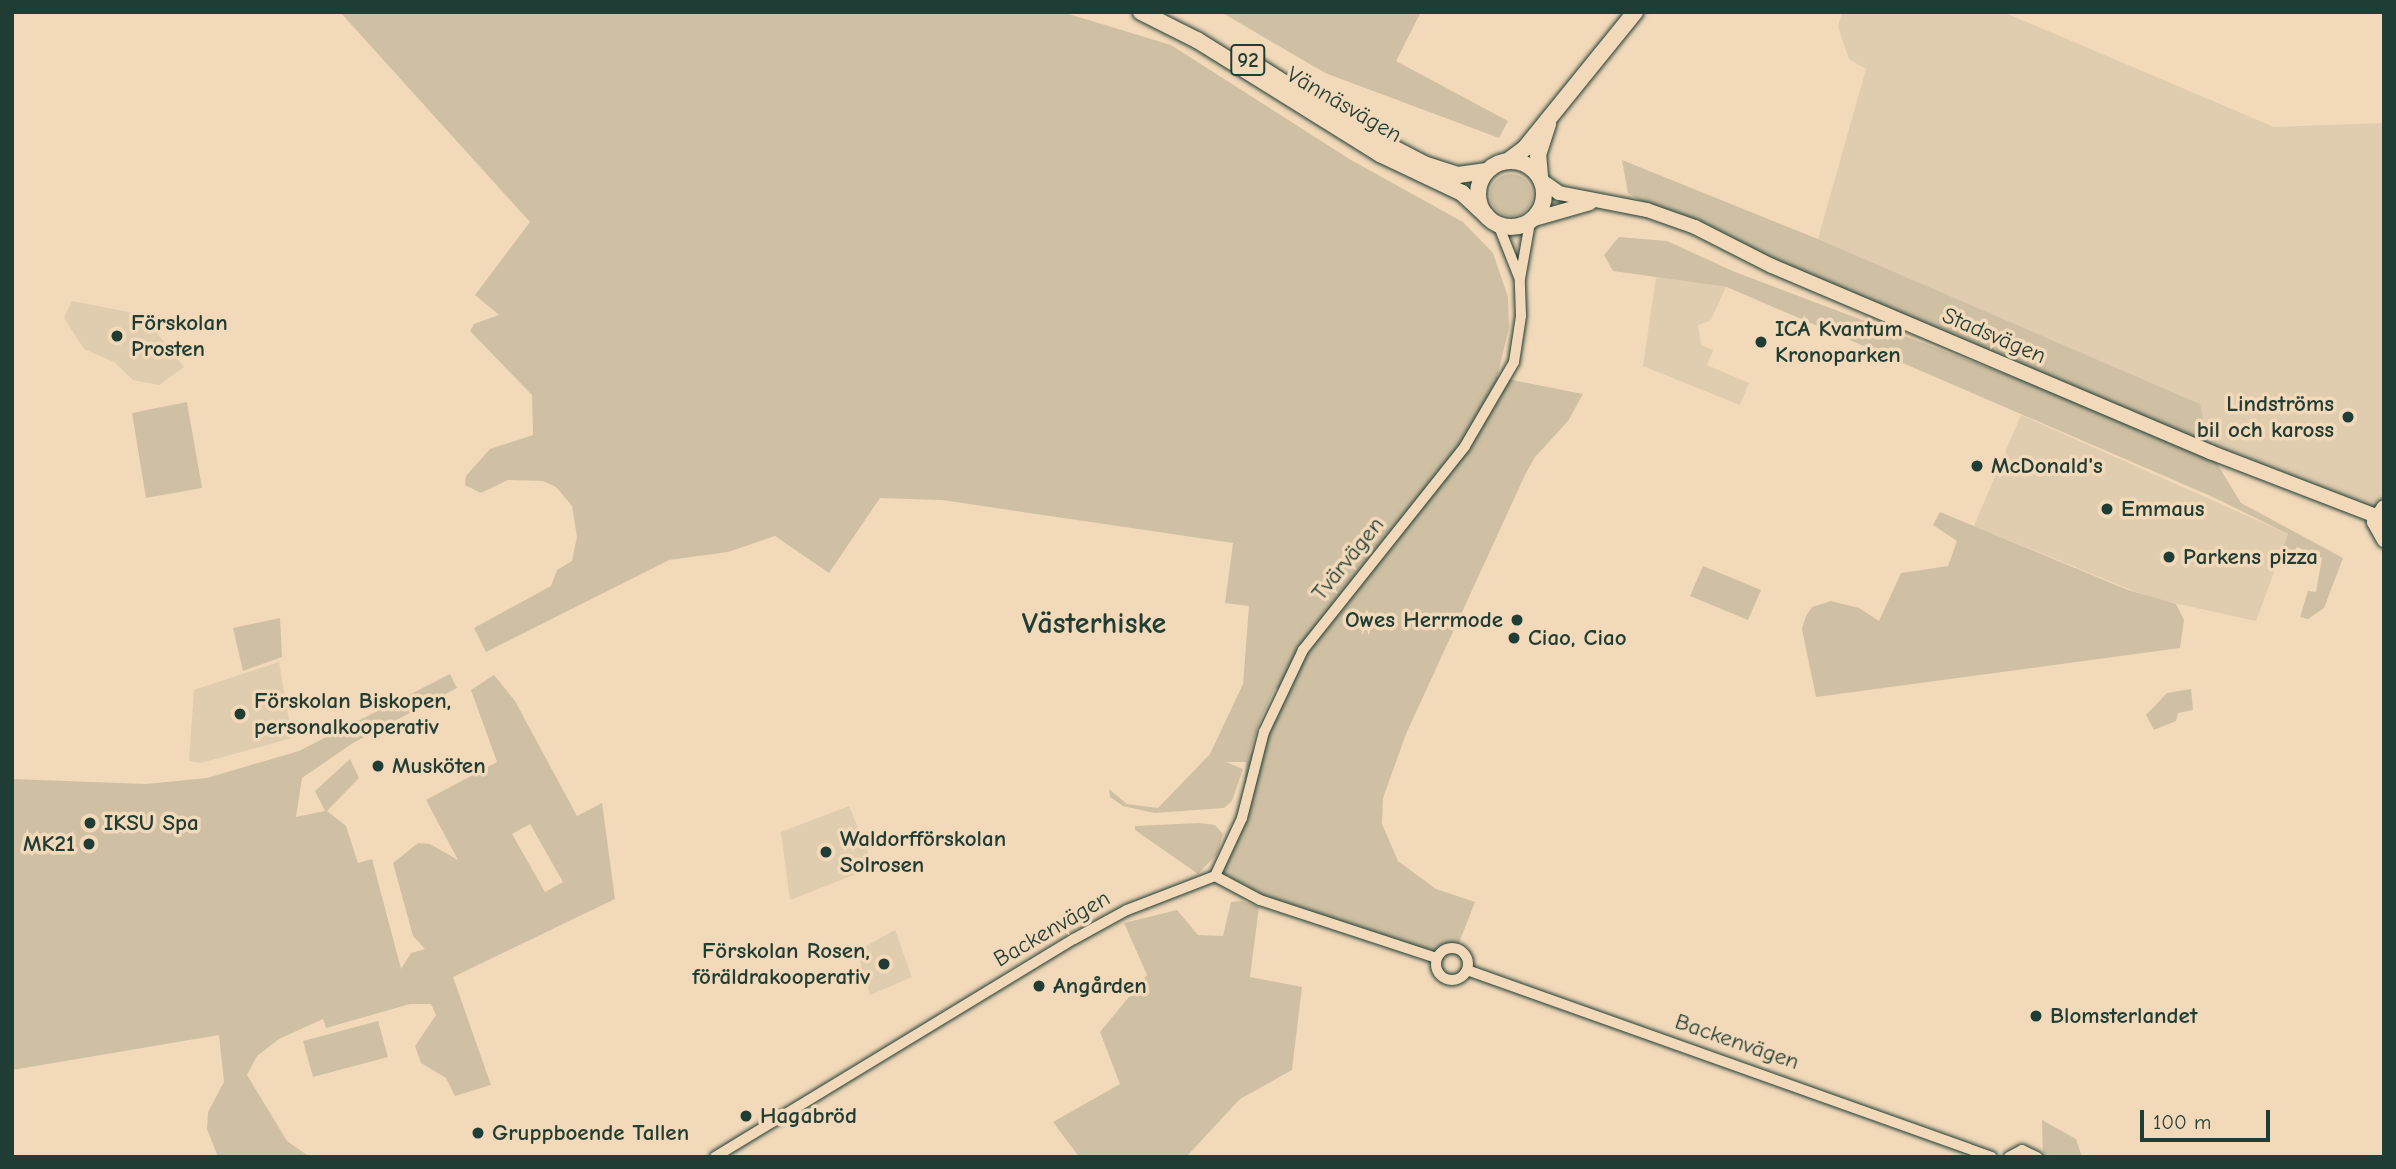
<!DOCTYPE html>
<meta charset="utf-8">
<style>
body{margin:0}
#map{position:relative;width:2396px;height:1169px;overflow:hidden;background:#f2d9b9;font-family:"Comic Neue",sans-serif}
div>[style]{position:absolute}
.built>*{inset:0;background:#e0ccae}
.green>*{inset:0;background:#d0c0a3}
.round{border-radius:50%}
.roads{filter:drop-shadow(0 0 2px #1f3d34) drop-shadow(0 0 2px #1f3d34)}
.minor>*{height:10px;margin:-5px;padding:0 5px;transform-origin:5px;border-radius:5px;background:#f2d9b9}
.minor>.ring{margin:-5px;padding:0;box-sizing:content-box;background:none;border:10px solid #f2d9b9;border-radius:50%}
.major>*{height:14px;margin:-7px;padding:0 7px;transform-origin:7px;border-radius:7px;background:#f2d9b9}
.highway>*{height:16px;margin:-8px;padding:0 8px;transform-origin:8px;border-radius:8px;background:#f2d9b9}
.highway>.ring{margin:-8px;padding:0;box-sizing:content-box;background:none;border:16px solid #f2d9b9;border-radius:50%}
.dots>*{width:19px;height:19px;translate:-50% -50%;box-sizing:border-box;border:4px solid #f2d9b9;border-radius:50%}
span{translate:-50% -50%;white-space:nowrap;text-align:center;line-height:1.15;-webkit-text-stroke:7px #f2d9b9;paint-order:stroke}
.shield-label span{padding:2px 5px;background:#f2d9b9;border:2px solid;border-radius:5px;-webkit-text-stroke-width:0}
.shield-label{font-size:21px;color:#1f3d34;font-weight:700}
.street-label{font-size:23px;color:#1f3d34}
.poi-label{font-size:23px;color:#1f3d34;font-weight:700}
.left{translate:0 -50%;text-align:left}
.right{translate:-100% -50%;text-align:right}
.district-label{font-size:30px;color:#1f3d34;font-weight:700}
.frame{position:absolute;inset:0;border:14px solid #1f3d34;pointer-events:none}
.scale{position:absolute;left:2140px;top:1110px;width:130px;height:32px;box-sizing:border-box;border:4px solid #1f3d34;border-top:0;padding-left:9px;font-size:21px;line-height:24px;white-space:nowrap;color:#1f3d34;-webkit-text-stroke:5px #f2d9b9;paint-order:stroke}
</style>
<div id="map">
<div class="built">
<div style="clip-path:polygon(1842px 12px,2003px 12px,2274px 127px,2384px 123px,2384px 507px,2376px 516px,2210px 452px,2199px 404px,1818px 239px,1866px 69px,1849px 59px,1838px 27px)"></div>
<div style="clip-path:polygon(1656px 277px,1726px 287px,1711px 320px,1698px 325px,1701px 345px,1713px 350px,1707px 365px,1749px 383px,1740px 405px,1643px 366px)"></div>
<div style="clip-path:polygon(72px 301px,133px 313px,149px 323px,184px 367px,159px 385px,133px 380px,114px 362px,84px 349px,64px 318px)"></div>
<div style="clip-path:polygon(2021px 415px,2288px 534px,2256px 621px,2151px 598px,1974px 526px)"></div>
<div style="clip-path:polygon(279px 662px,292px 738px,201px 763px,189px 761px,194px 690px)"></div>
<div style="clip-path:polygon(849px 806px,874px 867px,790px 900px,781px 832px)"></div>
<div style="clip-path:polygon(895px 930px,912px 977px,870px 995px,857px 951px)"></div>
</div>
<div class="green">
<div style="clip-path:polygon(evenodd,340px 12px,1062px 12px,1171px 45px,1351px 160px,1463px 222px,1493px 253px,1508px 297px,1509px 328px,1497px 377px,1583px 394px,1568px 421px,1535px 457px,1525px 475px,1406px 734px,1383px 798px,1382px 824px,1398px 861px,1436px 889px,1475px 902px,1457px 948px,1443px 950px,1436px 958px,1260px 900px,1215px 876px,1242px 818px,1246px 762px,1226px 762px,1243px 769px,1232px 801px,1224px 808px,1154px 813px,1123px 806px,1110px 797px,1109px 789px,1127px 804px,1158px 808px,1210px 754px,1243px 684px,1249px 606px,1225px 603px,1233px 543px,942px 500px,880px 498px,829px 573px,775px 536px,728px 552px,669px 560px,486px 652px,474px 628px,551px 586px,557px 570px,572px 561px,577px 537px,572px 506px,556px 487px,543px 481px,508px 480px,481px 493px,465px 485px,466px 476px,490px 449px,533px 435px,532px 395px,470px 331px,474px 324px,499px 315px,475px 295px,530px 222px,340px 12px,1275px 688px,1283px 690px,1248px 759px,1258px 725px,1275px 688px)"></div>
<div style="clip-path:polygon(1221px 12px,1421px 12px,1396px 61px,1508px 121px,1499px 138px,1325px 73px)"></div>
<div style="clip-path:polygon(1622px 160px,1818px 239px,2200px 404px,2210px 452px,2241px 503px,2343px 558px,2324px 608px,2308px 619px,2300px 617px,2308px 591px,2316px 592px,2322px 558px,2297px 547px,2292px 555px,2281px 552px,2288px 534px,2213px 497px,1727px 287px,1613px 271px,1604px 255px,1619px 237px,1667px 241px,1735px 272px,2185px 442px,1646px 204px,1628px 193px)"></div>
<div class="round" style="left:1490px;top:174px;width:42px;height:42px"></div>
<div style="clip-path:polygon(187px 402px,202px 488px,146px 498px,132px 413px)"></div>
<div style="clip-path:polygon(1940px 512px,2128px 590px,2176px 604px,2184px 620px,2180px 648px,1816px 697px,1802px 629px,1806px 616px,1812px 607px,1831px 601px,1859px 608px,1879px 621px,1901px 573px,1948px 566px,1957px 541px,1933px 525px)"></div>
<div style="clip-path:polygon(1703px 566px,1761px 590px,1748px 620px,1690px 596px)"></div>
<div style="clip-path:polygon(280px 618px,282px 657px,243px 671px,233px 628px)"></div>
<div style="clip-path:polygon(evenodd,450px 674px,457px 688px,353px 743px,302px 778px,296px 817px,325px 811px,315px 791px,350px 759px,359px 778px,327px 811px,346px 826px,358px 863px,372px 859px,401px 969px,411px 953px,425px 949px,413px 936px,393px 863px,418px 843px,430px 844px,458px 860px,426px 800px,497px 762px,471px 690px,494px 675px,515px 701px,577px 816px,602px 803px,615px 899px,453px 977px,491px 1085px,455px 1096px,446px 1078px,421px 1063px,415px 1046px,436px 1015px,431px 1004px,410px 1004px,326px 1028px,323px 1019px,279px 1039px,257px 1056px,247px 1075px,287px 1141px,310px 1157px,218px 1157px,207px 1129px,208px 1112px,224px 1082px,219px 1035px,12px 1070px,12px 779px,146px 784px,207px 778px,299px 751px,450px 674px,530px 824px,563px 882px,545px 892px,512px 834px,530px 824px)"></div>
<div style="clip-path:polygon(2191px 689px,2193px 710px,2178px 713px,2176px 721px,2154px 730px,2146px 715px,2167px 693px)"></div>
<div style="clip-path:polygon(1199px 823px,1215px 825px,1223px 834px,1217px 854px,1198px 874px,1135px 830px,1135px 826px)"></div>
<div style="clip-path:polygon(1241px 901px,1259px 907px,1250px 977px,1302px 987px,1292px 1070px,1240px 1099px,1186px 1157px,1079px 1157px,1053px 1122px,1120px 1084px,1100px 1032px,1147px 975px,1124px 923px,1177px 910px,1198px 935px,1223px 936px,1231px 902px)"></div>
<div style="clip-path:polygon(378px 1021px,388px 1057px,313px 1077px,303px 1041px)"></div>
<div style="clip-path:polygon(2042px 1120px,2076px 1139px,2082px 1157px,2043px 1157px)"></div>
</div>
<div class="roads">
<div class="minor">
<div style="left:1498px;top:224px;width:57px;rotate:68.4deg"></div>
<div style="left:1215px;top:876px;width:64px;rotate:-65deg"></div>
<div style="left:1242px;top:818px;width:89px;rotate:-75.7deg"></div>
<div style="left:1264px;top:732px;width:91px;rotate:-64.6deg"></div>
<div style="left:1303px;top:650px;width:260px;rotate:-51.5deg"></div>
<div style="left:1465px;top:446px;width:97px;rotate:-59.7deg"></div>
<div style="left:1514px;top:362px;width:47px;rotate:-81.3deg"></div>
<div style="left:1521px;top:316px;width:37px;rotate:-92deg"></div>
<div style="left:1520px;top:279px;width:58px;rotate:-80deg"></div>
<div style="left:1215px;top:876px;width:51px;rotate:28.1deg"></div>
<div style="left:1260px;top:900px;width:185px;rotate:18.2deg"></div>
<div class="ring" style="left:1436px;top:948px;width:22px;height:22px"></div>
<div style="left:1467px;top:970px;width:557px;rotate:19.61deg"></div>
<div style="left:715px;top:1157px;width:420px;rotate:-31.3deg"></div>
<div style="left:1074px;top:939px;width:60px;rotate:-28.7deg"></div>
<div style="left:1127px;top:910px;width:94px;rotate:-21.1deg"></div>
<div style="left:2009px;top:1157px;width:15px;rotate:-28deg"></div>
<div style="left:2022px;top:1150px;width:17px;rotate:25deg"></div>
</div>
<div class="major">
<div style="left:1542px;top:181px;width:21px;rotate:35deg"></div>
<div style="left:1559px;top:193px;width:90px;rotate:10.9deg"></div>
<div style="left:1647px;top:210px;width:51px;rotate:19.5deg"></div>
<div style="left:1695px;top:227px;width:86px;rotate:26.9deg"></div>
<div style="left:1772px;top:266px;width:476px;rotate:23deg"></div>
<div style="left:2210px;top:452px;width:178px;rotate:21.1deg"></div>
<div style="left:1534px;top:219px;width:58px;rotate:-15.9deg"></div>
<div style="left:2384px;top:507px;width:18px;rotate:124deg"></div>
<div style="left:2374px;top:522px;width:21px;rotate:61deg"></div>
</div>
<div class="highway">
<div style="left:1141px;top:12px;width:63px;rotate:26.6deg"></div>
<div style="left:1197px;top:40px;width:216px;rotate:31.9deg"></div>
<div style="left:1380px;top:154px;width:91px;rotate:25.4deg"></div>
<div style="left:1462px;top:193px;width:34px;rotate:43deg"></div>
<div style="left:1248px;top:60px;width:129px;rotate:32.3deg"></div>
<div style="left:1357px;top:129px;width:76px;rotate:27.6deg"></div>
<div style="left:1424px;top:164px;width:36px;rotate:18deg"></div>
<div style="left:1458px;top:175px;width:29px;rotate:-8deg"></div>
<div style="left:1508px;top:161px;width:21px;rotate:-37deg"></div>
<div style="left:1525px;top:148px;width:175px;rotate:-51deg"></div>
<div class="ring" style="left:1478px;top:161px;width:50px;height:50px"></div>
<div style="left:1540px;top:176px;width:21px;rotate:-95deg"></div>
<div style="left:1538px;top:155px;width:33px;rotate:-72deg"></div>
</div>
</div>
<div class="dots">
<div style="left:117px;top:336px;background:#1f3d34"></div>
<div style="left:1761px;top:342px;background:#1f3d34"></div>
<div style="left:2348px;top:417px;background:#1f3d34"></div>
<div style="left:1977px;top:466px;background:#1f3d34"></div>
<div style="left:2107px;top:509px;background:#1f3d34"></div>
<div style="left:2169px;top:557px;background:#1f3d34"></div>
<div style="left:1517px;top:620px;background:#1f3d34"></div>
<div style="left:1514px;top:638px;background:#1f3d34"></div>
<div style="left:240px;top:714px;background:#1f3d34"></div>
<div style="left:378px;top:766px;background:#1f3d34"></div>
<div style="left:90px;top:823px;background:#1f3d34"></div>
<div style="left:89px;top:844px;background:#1f3d34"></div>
<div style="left:826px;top:852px;background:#1f3d34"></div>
<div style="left:884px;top:964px;background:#1f3d34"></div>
<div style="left:1039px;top:986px;background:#1f3d34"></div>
<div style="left:2036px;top:1016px;background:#1f3d34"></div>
<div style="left:746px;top:1116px;background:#1f3d34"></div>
<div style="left:478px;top:1133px;background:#1f3d34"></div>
</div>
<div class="shield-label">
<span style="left:1248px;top:60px">92</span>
</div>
<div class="street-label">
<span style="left:1344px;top:105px;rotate:30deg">Vännäsvägen</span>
<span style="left:1994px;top:336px;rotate:23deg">Stadsvägen</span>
<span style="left:1348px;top:559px;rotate:-51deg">Tvärvägen</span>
<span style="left:1052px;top:929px;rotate:-30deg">Backenvägen</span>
<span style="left:1737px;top:1042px;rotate:19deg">Backenvägen</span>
</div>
<div class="poi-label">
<span class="left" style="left:131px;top:336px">Förskolan<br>Prosten</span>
<span class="left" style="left:1775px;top:342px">ICA Kvantum<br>Kronoparken</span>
<span class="right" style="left:2334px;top:417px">Lindströms<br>bil och kaross</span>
<span class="left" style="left:1991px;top:466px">McDonald's</span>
<span class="left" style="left:2121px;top:509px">Emmaus</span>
<span class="left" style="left:2183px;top:557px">Parkens pizza</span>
<span class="right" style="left:1503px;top:620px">Owes Herrmode</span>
<span class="left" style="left:1528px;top:638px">Ciao, Ciao</span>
<span class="left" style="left:254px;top:714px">Förskolan Biskopen,<br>personalkooperativ</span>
<span class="left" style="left:392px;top:766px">Musköten</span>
<span class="left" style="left:104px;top:823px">IKSU Spa</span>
<span class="left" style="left:840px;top:852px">Waldorfförskolan<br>Solrosen</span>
<span class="right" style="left:75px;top:844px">MK21</span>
<span class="right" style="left:870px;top:964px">Förskolan Rosen,<br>föräldrakooperativ</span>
<span class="left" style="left:1053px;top:986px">Angården</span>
<span class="left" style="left:2050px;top:1016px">Blomsterlandet</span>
<span class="left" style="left:760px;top:1116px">Hagabröd</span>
<span class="left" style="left:492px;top:1133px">Gruppboende Tallen</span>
</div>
<div class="district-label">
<span style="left:1094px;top:624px">Västerhiske</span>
</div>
<div class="frame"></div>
<div class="scale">100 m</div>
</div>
